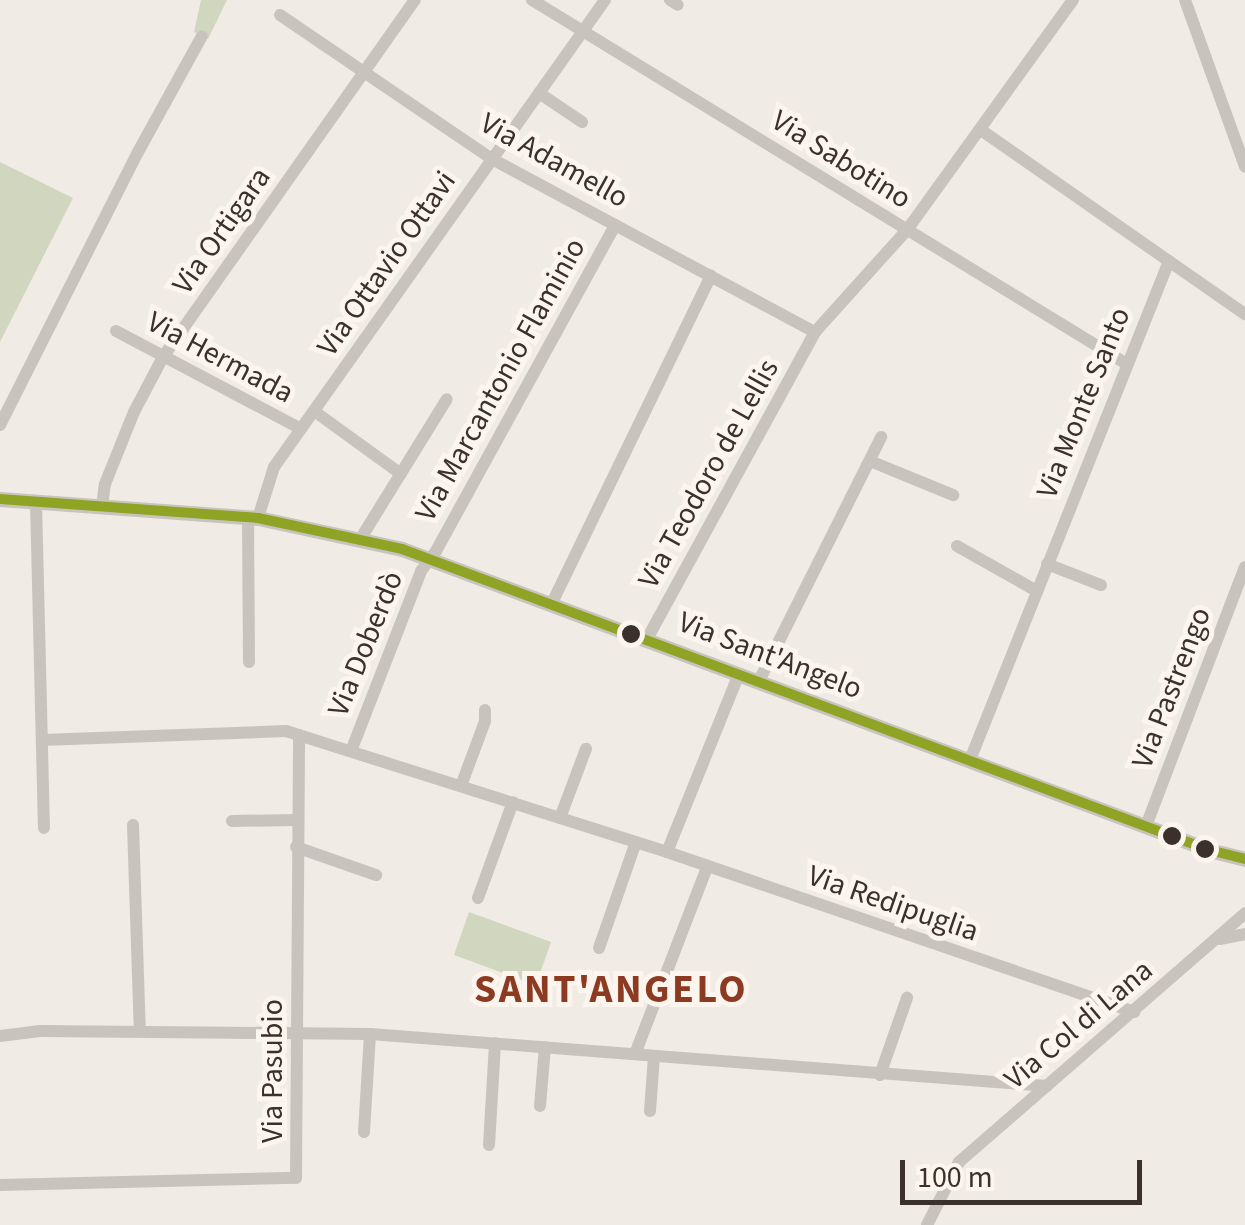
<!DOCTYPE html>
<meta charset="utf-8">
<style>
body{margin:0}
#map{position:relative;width:1245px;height:1225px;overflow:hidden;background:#f0ebe5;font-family:"Source Sans 3",sans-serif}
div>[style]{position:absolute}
.green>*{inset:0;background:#d1d6bf}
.minor>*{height:12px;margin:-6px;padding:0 6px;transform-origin:6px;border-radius:6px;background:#c9c3be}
.tertiary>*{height:15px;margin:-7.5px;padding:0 7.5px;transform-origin:7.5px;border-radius:7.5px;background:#c9c3be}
.bus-1>*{height:10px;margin:-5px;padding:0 5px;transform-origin:5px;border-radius:5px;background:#8fa424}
.dots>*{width:28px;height:28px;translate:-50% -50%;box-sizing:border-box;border:5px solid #fbf5ee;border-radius:50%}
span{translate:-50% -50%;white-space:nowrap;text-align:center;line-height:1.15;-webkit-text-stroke:10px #fbf5ee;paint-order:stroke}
.street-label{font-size:30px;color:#3b302b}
.district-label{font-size:40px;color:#8c3b22;font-weight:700;letter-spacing:2.5px}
.scale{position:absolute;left:900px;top:1160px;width:242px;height:45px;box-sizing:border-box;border:5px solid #3b302b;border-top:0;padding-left:12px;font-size:30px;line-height:35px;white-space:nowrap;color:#3b302b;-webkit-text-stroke:8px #fbf5ee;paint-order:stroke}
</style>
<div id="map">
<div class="green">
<div style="clip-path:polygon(201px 0,227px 0,208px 39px,194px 32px)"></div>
<div style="clip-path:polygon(0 162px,73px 198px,0 342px)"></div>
<div style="clip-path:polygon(469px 912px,551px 942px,536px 985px,454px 955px)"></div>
</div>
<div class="minor">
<div style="left:532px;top:0;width:695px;rotate:31.47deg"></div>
<div style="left:670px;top:0;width:9px;rotate:32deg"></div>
<div style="left:1185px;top:0;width:177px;rotate:70.2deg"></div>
<div style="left:280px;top:15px;width:256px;rotate:34.2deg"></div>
<div style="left:492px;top:159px;width:366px;rotate:28.2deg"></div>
<div style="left:539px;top:93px;width:52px;rotate:34deg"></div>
<div style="left:981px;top:130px;width:322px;rotate:34.9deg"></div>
<div style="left:116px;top:331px;width:209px;rotate:27.9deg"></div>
<div style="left:314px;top:411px;width:107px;rotate:35.9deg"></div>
<div style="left:0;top:425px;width:306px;rotate:-63.2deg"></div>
<div style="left:138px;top:152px;width:132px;rotate:-61.1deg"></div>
<div style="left:870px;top:461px;width:90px;rotate:22.3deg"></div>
<div style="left:36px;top:502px;width:326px;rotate:88.6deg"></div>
<div style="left:102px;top:507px;width:23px;rotate:-83deg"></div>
<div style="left:105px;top:484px;width:78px;rotate:-68.1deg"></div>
<div style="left:134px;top:412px;width:62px;rotate:-62.2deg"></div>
<div style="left:163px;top:357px;width:437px;rotate:-54.8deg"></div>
<div style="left:248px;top:518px;width:144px;rotate:89.6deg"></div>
<div style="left:258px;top:518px;width:53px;rotate:-72.6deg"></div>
<div style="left:274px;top:467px;width:572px;rotate:-54.67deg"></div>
<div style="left:361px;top:538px;width:163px;rotate:-58.3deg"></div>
<div style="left:957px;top:546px;width:92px;rotate:29.4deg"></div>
<div style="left:1047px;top:564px;width:58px;rotate:21.3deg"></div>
<div style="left:552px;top:603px;width:364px;rotate:-64.1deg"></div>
<div style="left:647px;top:639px;width:350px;rotate:-61.3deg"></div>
<div style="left:815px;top:332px;width:137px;rotate:-48deg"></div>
<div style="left:907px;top:230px;width:284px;rotate:-54.2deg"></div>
<div style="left:759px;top:681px;width:273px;rotate:-63.4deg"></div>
<div style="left:42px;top:740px;width:244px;rotate:-2.1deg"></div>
<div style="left:286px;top:731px;width:400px;rotate:17.6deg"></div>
<div style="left:667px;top:852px;width:494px;rotate:18.9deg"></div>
<div style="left:351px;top:751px;width:193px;rotate:-68.7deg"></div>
<div style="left:421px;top:571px;width:25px;rotate:-53deg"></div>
<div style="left:436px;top:551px;width:372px;rotate:-61.2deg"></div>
<div style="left:970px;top:760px;width:537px;rotate:-68.26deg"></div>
<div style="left:461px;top:786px;width:69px;rotate:-69.7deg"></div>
<div style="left:485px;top:721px;width:11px;rotate:-90deg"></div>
<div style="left:560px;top:818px;width:74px;rotate:-69.4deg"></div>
<div style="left:232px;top:821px;width:64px;rotate:-0.9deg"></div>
<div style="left:133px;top:825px;width:206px;rotate:88.1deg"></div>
<div style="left:1146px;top:826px;width:277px;rotate:-69.1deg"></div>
<div style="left:296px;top:847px;width:85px;rotate:19.3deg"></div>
<div style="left:667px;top:852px;width:192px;rotate:-68deg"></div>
<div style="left:478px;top:898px;width:102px;rotate:-70deg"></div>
<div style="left:1220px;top:939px;width:25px;rotate:-11deg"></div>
<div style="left:599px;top:948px;width:112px;rotate:-70.8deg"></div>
<div style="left:0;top:1036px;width:40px;rotate:-7.1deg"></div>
<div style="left:40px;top:1031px;width:330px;rotate:0.5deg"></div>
<div style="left:370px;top:1034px;width:679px;rotate:4.39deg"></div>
<div style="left:635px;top:1054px;width:200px;rotate:-68.9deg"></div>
<div style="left:880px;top:1075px;width:82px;rotate:-70.7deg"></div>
<div style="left:540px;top:1106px;width:59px;rotate:-85.2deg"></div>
<div style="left:650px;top:1111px;width:55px;rotate:-85.8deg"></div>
<div style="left:364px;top:1132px;width:98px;rotate:-86.5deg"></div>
<div style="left:489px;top:1145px;width:102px;rotate:-86.6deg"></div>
<div style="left:0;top:1185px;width:296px;rotate:-1.4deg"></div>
<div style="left:296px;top:1178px;width:443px;rotate:-89.6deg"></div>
<div style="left:927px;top:1225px;width:71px;rotate:-63.1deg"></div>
<div style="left:959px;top:1162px;width:379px;rotate:-41deg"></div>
</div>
<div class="tertiary">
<div style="left:0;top:499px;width:259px;rotate:4.2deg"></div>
<div style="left:258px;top:518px;width:147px;rotate:12.1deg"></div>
<div style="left:402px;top:549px;width:861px;rotate:20.45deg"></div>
<div style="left:1209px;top:850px;width:37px;rotate:14deg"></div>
</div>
<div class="bus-1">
<div style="left:0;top:499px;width:259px;rotate:4.2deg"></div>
<div style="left:258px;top:518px;width:147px;rotate:12.1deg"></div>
<div style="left:402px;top:549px;width:861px;rotate:20.45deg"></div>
<div style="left:1209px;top:850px;width:37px;rotate:14deg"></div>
</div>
<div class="dots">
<div style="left:631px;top:634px;background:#3b302b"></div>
<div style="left:1172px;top:836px;background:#3b302b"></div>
<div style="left:1205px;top:849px;background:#3b302b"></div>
</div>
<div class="street-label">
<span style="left:841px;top:160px;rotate:32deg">Via Sabotino</span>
<span style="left:554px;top:161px;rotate:29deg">Via Adamello</span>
<span style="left:222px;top:231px;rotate:-55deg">Via Ortigara</span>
<span style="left:387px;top:264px;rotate:-55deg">Via Ottavio Ottavi</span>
<span style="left:220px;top:358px;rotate:28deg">Via Hermada</span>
<span style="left:501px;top:380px;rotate:-61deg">Via Marcantonio Flaminio</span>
<span style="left:1084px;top:403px;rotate:-68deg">Via Monte Santo</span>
<span style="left:709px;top:474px;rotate:-61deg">Via Teodoro de Lellis</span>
<span style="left:366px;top:644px;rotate:-68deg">Via Doberdò</span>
<span style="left:770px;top:656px;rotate:21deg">Via Sant'Angelo</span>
<span style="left:1172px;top:688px;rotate:-69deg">Via Pastrengo</span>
<span style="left:893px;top:904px;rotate:19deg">Via Redipuglia</span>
<span style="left:1079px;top:1025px;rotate:-40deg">Via Col di Lana</span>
<span style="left:273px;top:1071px;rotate:-90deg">Via Pasubio</span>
</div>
<div class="district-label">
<span style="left:611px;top:990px">SANT'ANGELO</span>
</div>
<div class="scale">100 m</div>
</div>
